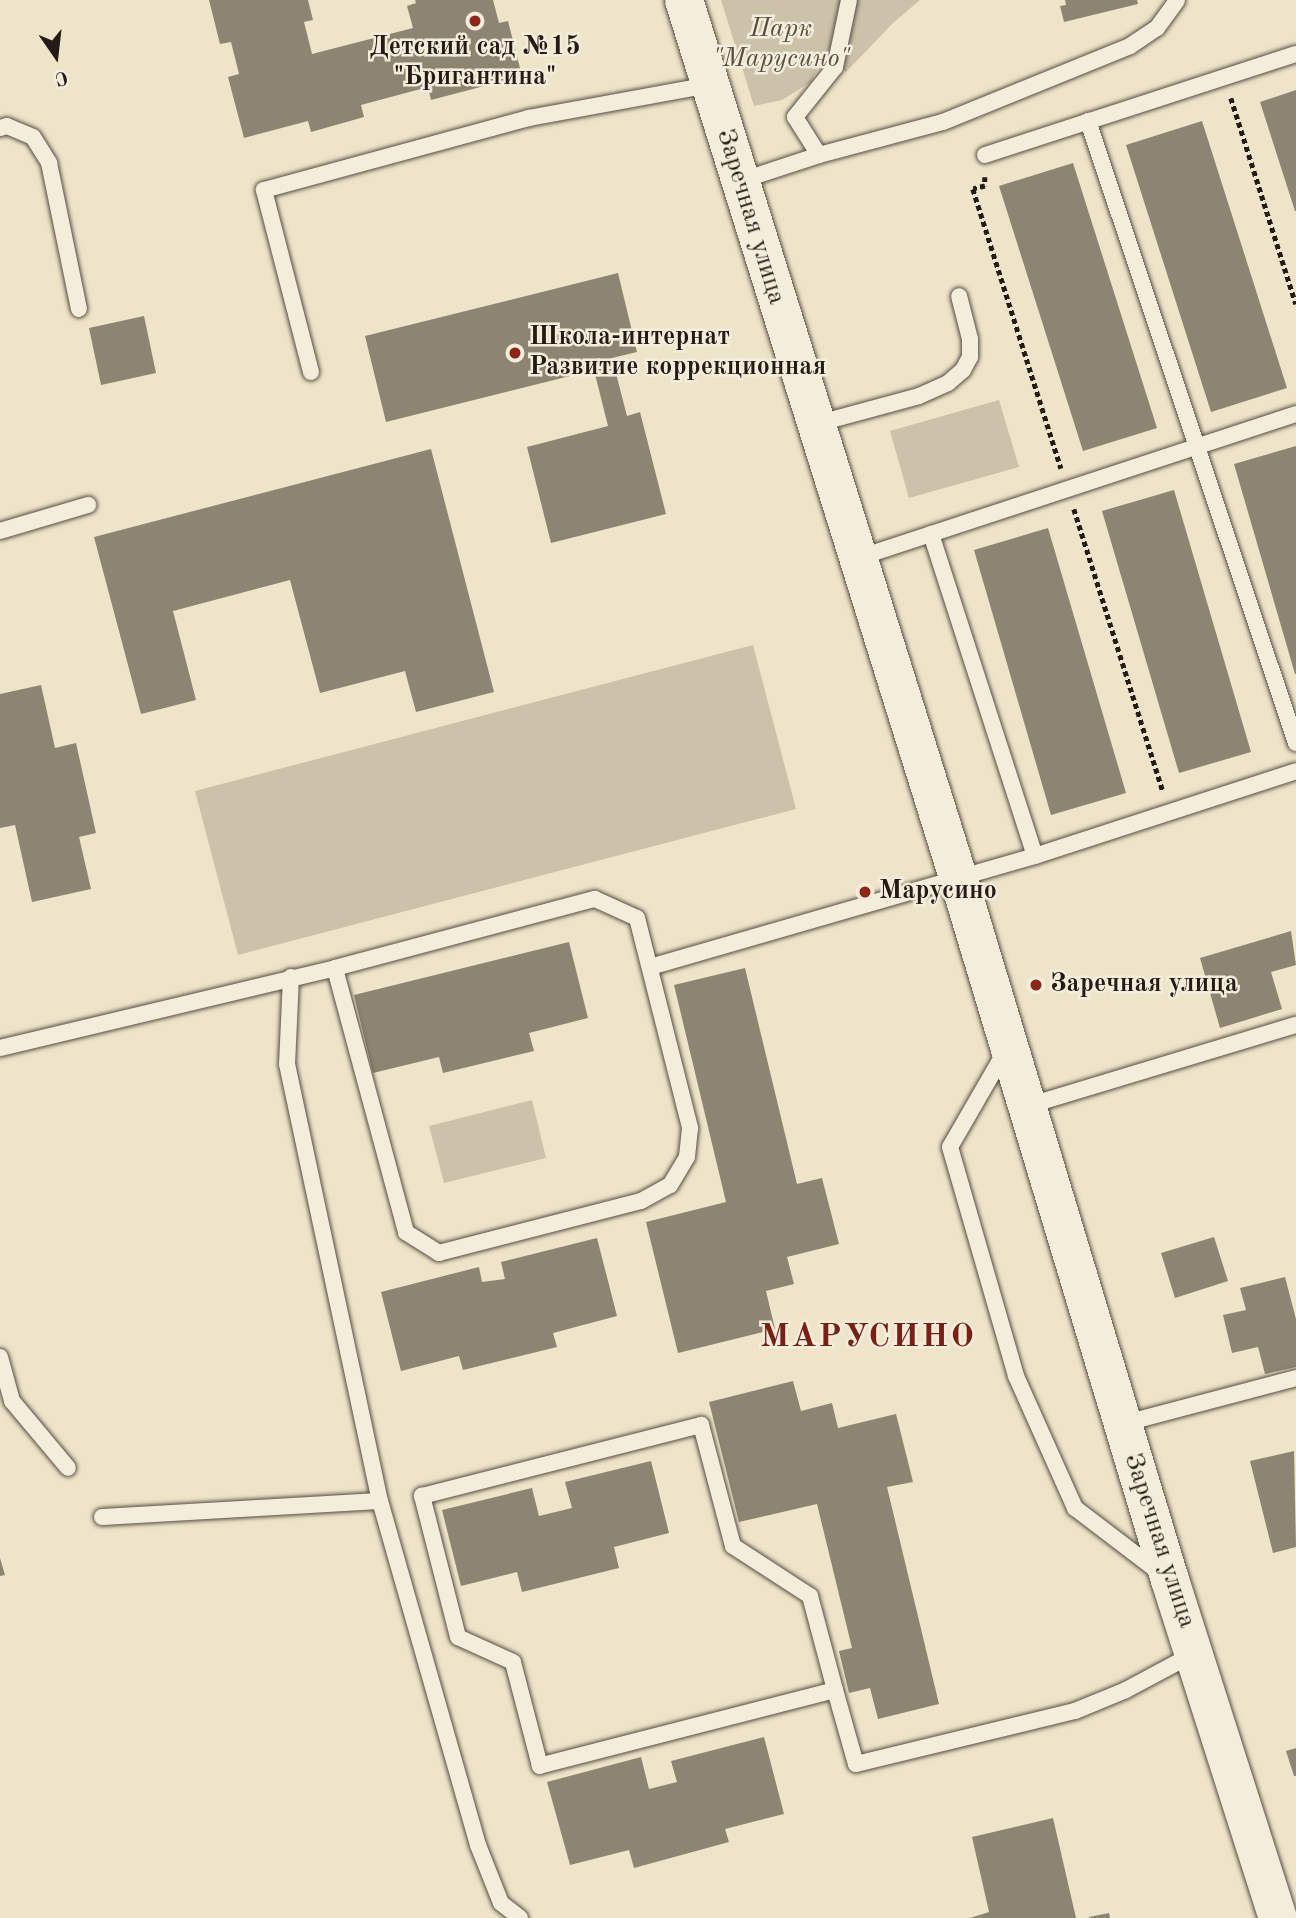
<!DOCTYPE html>
<meta charset="utf-8">
<style>
body{margin:0}
#map{position:relative;width:1296px;height:1918px;overflow:hidden;background:#eee4c9;font-family:"Old Standard TT",serif}
div>[style]{position:absolute}
.green>*{inset:0;background:#ccc2aa}
.building>*{inset:0;background:#8e8472}
.path>*{height:4.5px;margin-top:-2.25px;transform-origin:0;background:repeating-linear-gradient(90deg,#251b14 0 5px,transparent 0 8.5px)}
.roads{filter:drop-shadow(0 0 2px #574d41) drop-shadow(0 0 2px #574d41)}
.service>*{height:16px;margin:-8px;padding:0 8px;transform-origin:8px;border-radius:8px;background:#f4eddc}
.tertiary>*{height:38px;margin:-19px;padding:0 19px;transform-origin:19px;border-radius:19px;background:#f4eddc}
.dots>*{width:19px;height:19px;translate:-50% -50%;box-sizing:border-box;border:4px solid #f4eddc;border-radius:50%}
span{translate:-50% -50%;white-space:nowrap;text-align:center;line-height:1.15;-webkit-text-stroke:5px #f4eddc;paint-order:stroke}
.park-label{font-size:26px;color:#574d41;font-style:italic}
.poi-label{font-size:26px;color:#251b14;font-weight:700}
.left{translate:0 -50%;text-align:left}
.street-label{font-size:26px;color:#251b14}
.district-label{font-size:33px;color:#7a1f14;font-weight:700;letter-spacing:2px}
.north{position:absolute;left:21px;top:21px;width:70px;height:70px;-webkit-text-stroke:5px #f4eddc;paint-order:stroke;rotate:166deg;font-size:19px;font-weight:700;line-height:28px;text-align:center;color:#251b14}
.north::after{content:'';display:block;margin:auto;width:24px;height:32px;background:#251b14;clip-path:polygon(50% 0,100% 100%,50% 72%,0 100%)}
</style>
<div id="map">
<div class="green">
<div style="clip-path:polygon(721px 0,920px 0,893px 23px,846px 72px,822px 59px,811px 82px,782px 100px,754px 106px)"></div>
<div style="clip-path:polygon(999px 400px,1019px 467px,909px 498px,890px 431px)"></div>
<div style="clip-path:polygon(753px 645px,796px 809px,238px 955px,195px 791px)"></div>
<div style="clip-path:polygon(532px 1100px,546px 1158px,444px 1183px,429px 1126px)"></div>
</div>
<div class="building">
<div style="clip-path:polygon(209px 0,308px 0,313px 20px,304px 22px,312px 54px,413px 28px,407px 6px,416px 3px,415px 0,493px 0,499px 23px,508px 21px,522px 76px,431px 100px,428px 87px,361px 105px,364px 117px,311px 132px,308px 121px,244px 138px,228px 77px,239px 74px,231px 42px,220px 44px)"></div>
<div style="clip-path:polygon(1065px 0,1137px 0,1138px 4px,1064px 22px,1060px 6px,1066px 5px)"></div>
<div style="clip-path:polygon(1296px 90px,1296px 211px,1295px 211px,1260px 102px)"></div>
<div style="clip-path:polygon(1202px 121px,1287px 388px,1211px 412px,1126px 145px)"></div>
<div style="clip-path:polygon(1073px 163px,1157px 428px,1083px 451px,999px 186px)"></div>
<div style="clip-path:polygon(618px 273px,637px 352px,612px 358px,627px 416px,640px 412px,666px 514px,551px 543px,527px 447px,608px 426px,594px 370px,386px 422px,365px 336px)"></div>
<div style="clip-path:polygon(144px 316px,156px 373px,101px 385px,89px 328px)"></div>
<div style="clip-path:polygon(1296px 446px,1296px 674px,1295px 674px,1234px 464px)"></div>
<div style="clip-path:polygon(431px 449px,494px 692px,416px 712px,405px 671px,320px 693px,290px 580px,173px 611px,196px 700px,141px 714px,94px 537px)"></div>
<div style="clip-path:polygon(1174px 490px,1251px 752px,1179px 773px,1102px 511px)"></div>
<div style="clip-path:polygon(1048px 528px,1126px 793px,1051px 815px,974px 550px)"></div>
<div style="clip-path:polygon(41px 685px,55px 748px,76px 743px,96px 833px,79px 837px,91px 889px,32px 902px,15px 825px,0 828px,0 694px)"></div>
<div style="clip-path:polygon(1291px 931px,1296px 965px,1271px 972px,1282px 1009px,1220px 1028px,1200px 958px)"></div>
<div style="clip-path:polygon(569px 942px,588px 1018px,529px 1033px,534px 1051px,443px 1073px,439px 1057px,373px 1073px,354px 995px)"></div>
<div style="clip-path:polygon(745px 968px,797px 1184px,822px 1178px,839px 1244px,787px 1257px,794px 1284px,766px 1291px,775px 1329px,678px 1353px,646px 1222px,726px 1202px,674px 985px)"></div>
<div style="clip-path:polygon(1214px 1237px,1228px 1281px,1175px 1298px,1161px 1253px)"></div>
<div style="clip-path:polygon(597px 1238px,617px 1316px,553px 1333px,557px 1347px,463px 1370px,459px 1356px,401px 1371px,381px 1292px,479px 1267px,482px 1282px,505px 1279px,501px 1262px)"></div>
<div style="clip-path:polygon(1285px 1277px,1296px 1319px,1296px 1367px,1265px 1374px,1258px 1347px,1232px 1353px,1223px 1315px,1246px 1310px,1240px 1288px)"></div>
<div style="clip-path:polygon(793px 1381px,801px 1411px,832px 1403px,838px 1428px,896px 1414px,913px 1482px,887px 1487px,939px 1704px,878px 1719px,870px 1688px,849px 1693px,839px 1651px,852px 1648px,817px 1504px,739px 1522px,709px 1402px)"></div>
<div style="clip-path:polygon(1294px 1451px,1296px 1547px,1273px 1553px,1250px 1461px)"></div>
<div style="clip-path:polygon(651px 1461px,669px 1533px,614px 1547px,619px 1568px,522px 1592px,517px 1572px,461px 1586px,442px 1510px,532px 1488px,539px 1516px,572px 1508px,565px 1482px)"></div>
<div style="clip-path:polygon(0 1558px,5px 1575px,0 1576px)"></div>
<div style="clip-path:polygon(764px 1737px,784px 1814px,725px 1829px,729px 1842px,634px 1868px,629px 1850px,570px 1865px,547px 1782px,641px 1757px,649px 1789px,677px 1782px,671px 1761px)"></div>
<div style="clip-path:polygon(1296px 1748px,1296px 1776px,1294px 1776px,1286px 1751px)"></div>
<div style="clip-path:polygon(1053px 1818px,1076px 1918px,970px 1918px,989px 1912px,972px 1837px)"></div>
<div style="clip-path:polygon(1109px 1913px,1110px 1918px,1089px 1918px,1089px 1917px)"></div>
</div>
<div class="path">
<div style="left:1231px;top:98px;width:216px;rotate:72.5deg"></div>
<div style="left:985px;top:177px;width:9px;rotate:90deg"></div>
<div style="left:985px;top:186px;width:12px;rotate:166deg"></div>
<div style="left:973px;top:189px;width:293px;rotate:72.5deg"></div>
<div style="left:1074px;top:509px;width:296px;rotate:72.5deg"></div>
</div>
<div class="roads">
<div class="service">
<div style="left:1088px;top:121px;width:656px;rotate:71.51deg"></div>
<div style="left:0;top:128px;width:7px;rotate:-16deg"></div>
<div style="left:7px;top:126px;width:28px;rotate:23deg"></div>
<div style="left:33px;top:137px;width:31px;rotate:58deg"></div>
<div style="left:49px;top:163px;width:149px;rotate:78.4deg"></div>
<div style="left:819px;top:155px;width:128px;rotate:-14.9deg"></div>
<div style="left:943px;top:122px;width:202px;rotate:-22.1deg"></div>
<div style="left:1130px;top:46px;width:32px;rotate:-34deg"></div>
<div style="left:1157px;top:28px;width:34px;rotate:-54deg"></div>
<div style="left:985px;top:155px;width:327px;rotate:-18deg"></div>
<div style="left:740px;top:181px;width:83px;rotate:-18.2deg"></div>
<div style="left:819px;top:155px;width:45px;rotate:-122.3deg"></div>
<div style="left:795px;top:117px;width:64px;rotate:-51.3deg"></div>
<div style="left:835px;top:67px;width:68px;rotate:-78.2deg"></div>
<div style="left:311px;top:372px;width:188px;rotate:-104.5deg"></div>
<div style="left:264px;top:190px;width:275px;rotate:-15.2deg"></div>
<div style="left:529px;top:118px;width:183px;rotate:-10.4deg"></div>
<div style="left:816px;top:424px;width:107px;rotate:-15.2deg"></div>
<div style="left:919px;top:396px;width:32px;rotate:-24deg"></div>
<div style="left:948px;top:383px;width:20px;rotate:-41deg"></div>
<div style="left:963px;top:370px;width:15px;rotate:-62deg"></div>
<div style="left:970px;top:357px;width:18px;rotate:-90deg"></div>
<div style="left:970px;top:339px;width:44px;rotate:-104.3deg"></div>
<div style="left:0;top:531px;width:92px;rotate:-16.5deg"></div>
<div style="left:931px;top:534px;width:338px;rotate:72.1deg"></div>
<div style="left:1035px;top:856px;width:274px;rotate:-18deg"></div>
<div style="left:858px;top:558px;width:461px;rotate:-18.2deg"></div>
<div style="left:650px;top:967px;width:401px;rotate:-16.1deg"></div>
<div style="left:291px;top:977px;width:87px;rotate:92.6deg"></div>
<div style="left:287px;top:1064px;width:447px;rotate:78deg"></div>
<div style="left:380px;top:1501px;width:358px;rotate:74.1deg"></div>
<div style="left:478px;top:1845px;width:62px;rotate:68.4deg"></div>
<div style="left:501px;top:1903px;width:24px;rotate:38deg"></div>
<div style="left:0;top:1048px;width:344px;rotate:-13.4deg"></div>
<div style="left:335px;top:968px;width:269px;rotate:-14.9deg"></div>
<div style="left:595px;top:899px;width:46px;rotate:24.3deg"></div>
<div style="left:637px;top:918px;width:217px;rotate:75.8deg"></div>
<div style="left:690px;top:1128px;width:29px;rotate:96deg"></div>
<div style="left:687px;top:1157px;width:33px;rotate:121deg"></div>
<div style="left:670px;top:1185px;width:33px;rotate:151deg"></div>
<div style="left:641px;top:1201px;width:209px;rotate:165.6deg"></div>
<div style="left:439px;top:1253px;width:39px;rotate:-148deg"></div>
<div style="left:406px;top:1232px;width:273px;rotate:-105.1deg"></div>
<div style="left:1006px;top:1050px;width:112px;rotate:120deg"></div>
<div style="left:950px;top:1147px;width:238px;rotate:73.9deg"></div>
<div style="left:1016px;top:1376px;width:145px;rotate:65.9deg"></div>
<div style="left:1075px;top:1508px;width:106px;rotate:37.3deg"></div>
<div style="left:1027px;top:1106px;width:281px;rotate:-16.8deg"></div>
<div style="left:0;top:1357px;width:46px;rotate:74.7deg"></div>
<div style="left:12px;top:1401px;width:87px;rotate:50.1deg"></div>
<div style="left:1122px;top:1424px;width:180px;rotate:-14.8deg"></div>
<div style="left:701px;top:1425px;width:125px;rotate:75.2deg"></div>
<div style="left:733px;top:1546px;width:92px;rotate:33deg"></div>
<div style="left:810px;top:1596px;width:97px;rotate:75.1deg"></div>
<div style="left:835px;top:1690px;width:305px;rotate:165.6deg"></div>
<div style="left:540px;top:1766px;width:107px;rotate:-104.6deg"></div>
<div style="left:513px;top:1662px;width:60px;rotate:-155.6deg"></div>
<div style="left:458px;top:1637px;width:146px;rotate:-104.3deg"></div>
<div style="left:422px;top:1496px;width:288px;rotate:-14.3deg"></div>
<div style="left:102px;top:1517px;width:278px;rotate:-3.3deg"></div>
<div style="left:835px;top:1690px;width:77px;rotate:74.2deg"></div>
<div style="left:856px;top:1764px;width:225px;rotate:-13.6deg"></div>
<div style="left:1075px;top:1711px;width:55px;rotate:-22.4deg"></div>
<div style="left:1126px;top:1690px;width:78px;rotate:-28.2deg"></div>
</div>
<div class="tertiary">
<div style="left:684px;top:0;width:922px;rotate:72.65deg"></div>
<div style="left:959px;top:880px;width:731px;rotate:73.23deg"></div>
<div style="left:1170px;top:1580px;width:355px;rotate:72.3deg"></div>
</div>
</div>
<div class="dots">
<div style="left:475px;top:21px;background:#8f2418"></div>
<div style="left:515px;top:353px;background:#8f2418"></div>
<div style="left:865px;top:892px;background:#8f2418"></div>
<div style="left:1036px;top:985px;background:#8f2418"></div>
</div>
<div class="park-label">
<span style="left:781px;top:45px">Парк<br>"Марусино"</span>
</div>
<div class="poi-label">
<span style="left:475px;top:63px">Детский сад №15<br>"Бригантина"</span>
<span class="left" style="left:529px;top:353px">Школа-интернат<br>Развитие коррекционная</span>
<span class="left" style="left:879px;top:892px">Марусино</span>
<span class="left" style="left:1050px;top:985px">Заречная улица</span>
</div>
<div class="street-label">
<span style="left:750px;top:217px;rotate:73deg">Заречная улица</span>
<span style="left:1159px;top:1541px;rotate:72deg">Заречная улица</span>
</div>
<div class="district-label">
<span style="left:868px;top:1338px">МАРУСИНО</span>
</div>
<div class="north">С</div>
</div>
